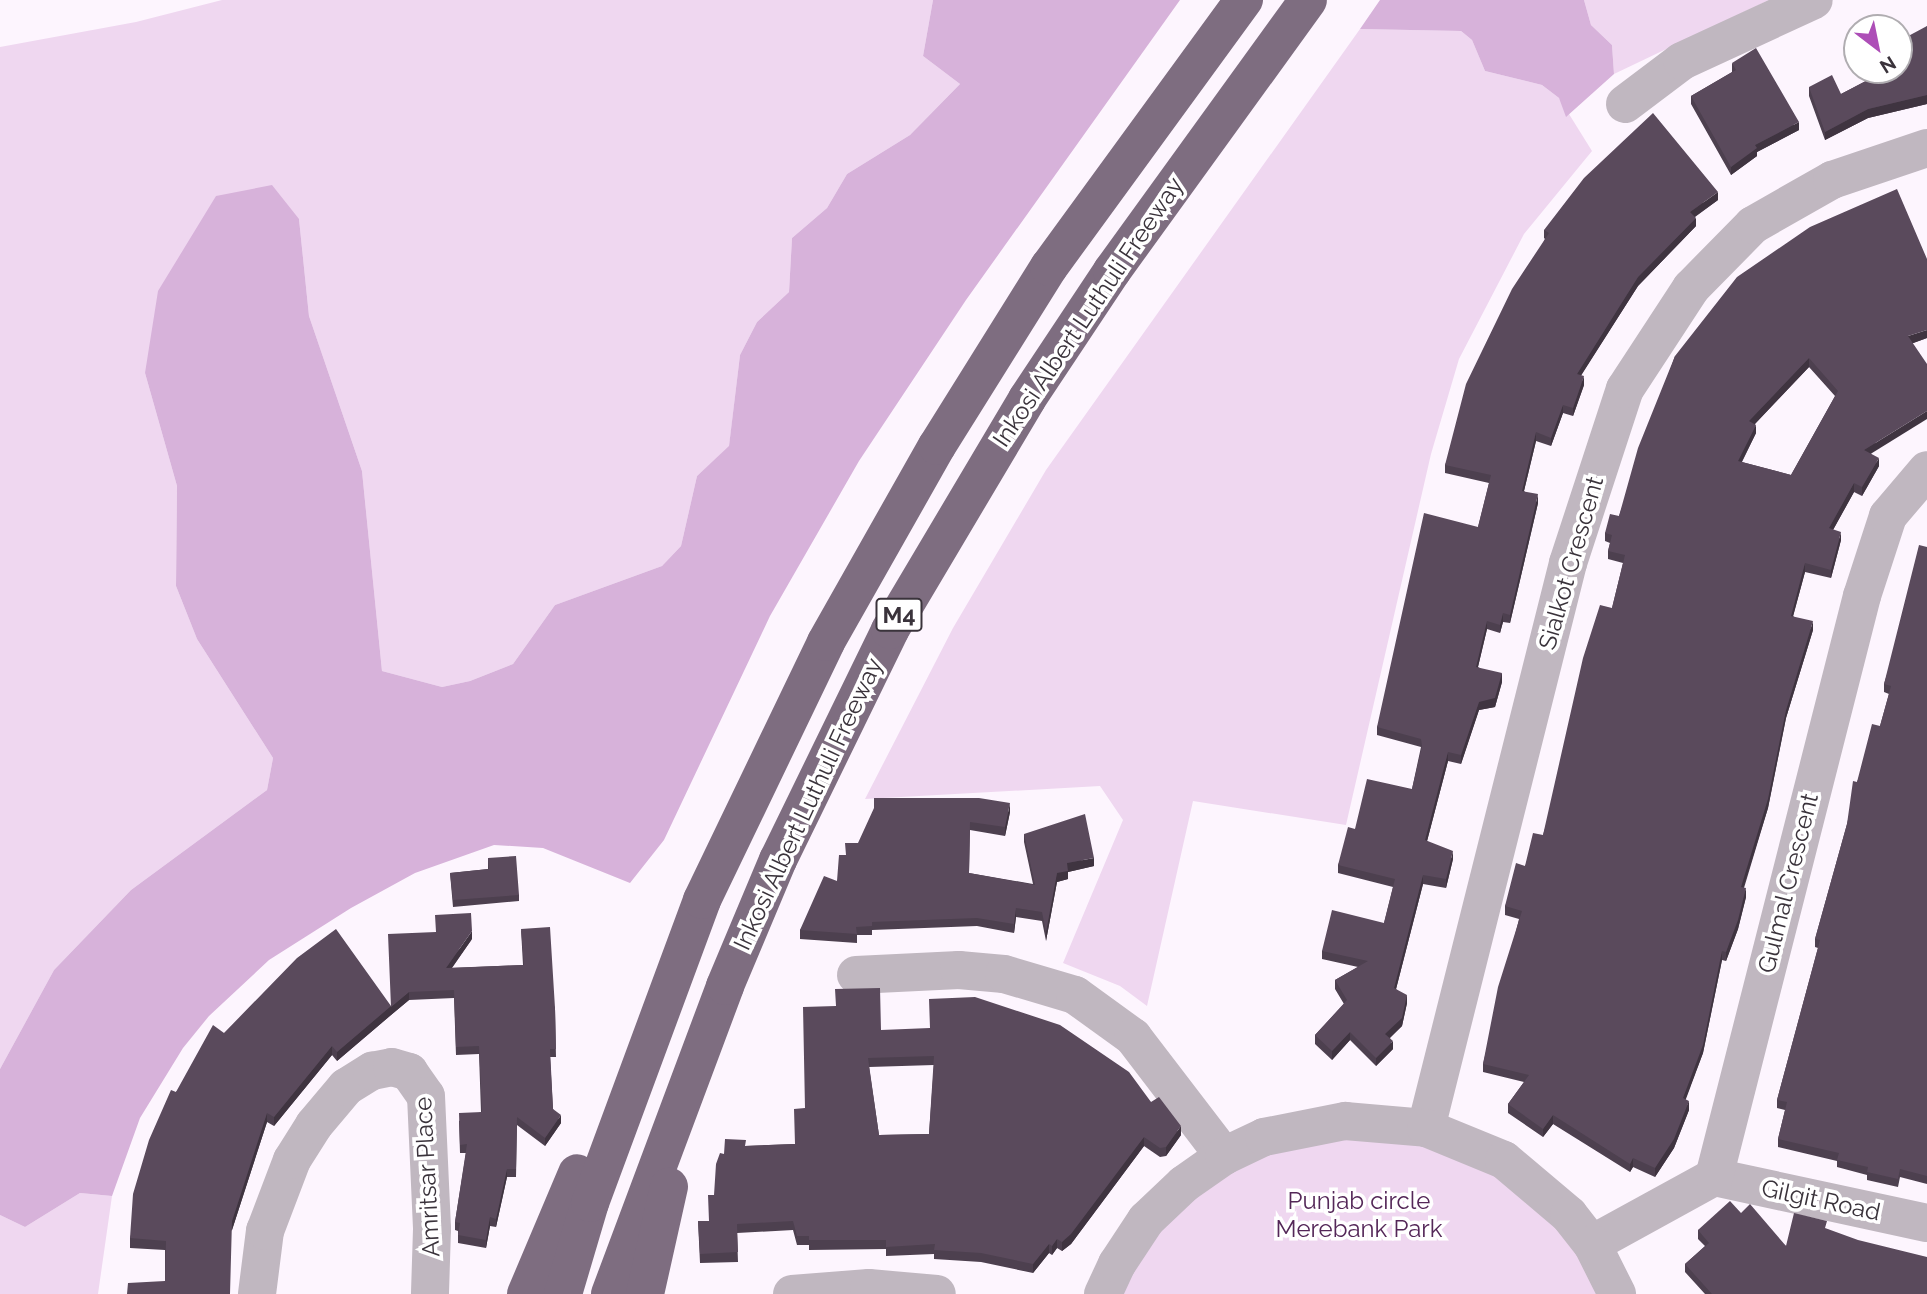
<!DOCTYPE html>
<style>
body{margin:0}
#map{position:relative;width:1927px;height:1294px;overflow:hidden;background:#fdf5fe;font-family:Raleway,sans-serif}
div>[style]{position:absolute}
.green>*{inset:0;background:#efd7f0}
.forest>*{inset:0;background:#d7b2da}
.minor>*{height:38px;margin:-19px;padding:0 19px;transform-origin:19px;border-radius:19px;background:#c0b7c0}
.highway>*{height:38px;margin:-19px;padding:0 19px;transform-origin:19px;border-radius:19px;background:#7e6d80}
.wall>*{inset:0;background:#4d404f}
.shaded-wall>*{inset:0;background:#3f3440}
.building>*{inset:0;background:#5a4a5c}
span{translate:-50% -50%;white-space:nowrap;text-align:center;line-height:1.15;-webkit-text-stroke:7px #fff;paint-order:stroke}
.shield-label span{padding:2px 5px;background:#fff;border:2px solid;border-radius:5px;-webkit-text-stroke-width:0}
.shield-label{font-size:23px;color:#3a333b;font-weight:700}
.street-label{font-size:24px;color:#3a333b}
.park-label{font-size:24px;color:#542758}
.north{position:absolute;left:1843px;top:14px;width:70px;height:70px;box-sizing:border-box;background:#fff;border:2px solid #b0adb1;border-radius:50%;rotate:148deg;font-size:19px;font-weight:700;line-height:28px;text-align:center;color:#3a333b}
.north::after{content:'';display:block;margin:auto;width:24px;height:32px;background:#ad4eb7;clip-path:polygon(50% 0,100% 100%,50% 72%,0 100%)}
</style>
<div id="map">
<div class="green">
<div style="clip-path:polygon(222px 0,933px 0,923px 56px,960px 84px,910px 135px,847px 174px,827px 208px,792px 238px,789px 292px,757px 322px,740px 355px,729px 447px,697px 476px,681px 546px,662px 566px,555px 605px,513px 664px,470px 681px,442px 687px,382px 671px,362px 471px,309px 316px,299px 219px,145px 373px,177px 486px,176px 586px,197px 639px,273px 758px,267px 790px,131px 890px,54px 970px,0 1069px,0 47px,136px 22px)"></div>
<div style="clip-path:polygon(1584px 0,1769px 0,1614px 74px,1612px 45px,1591px 25px)"></div>
<div style="clip-path:polygon(1360px 29px,1461px 31px,1472px 40px,1485px 71px,1542px 85px,1559px 98px,1592px 151px,1524px 234px,1459px 359px,1431px 454px,1346px 825px,1193px 801px,1147px 1006px,1120px 986px,1063px 963px,1123px 820px,1100px 786px,865px 799px,953px 628px,1046px 470px)"></div>
<div style="clip-path:polygon(1342px 1135px,1428px 1143px,1505px 1179px,1568px 1238px,1598px 1294px,1119px 1294px,1132px 1267px,1186px 1200px,1259px 1155px)"></div>
<div style="clip-path:polygon(80px 1193px,112px 1196px,98px 1294px,0 1294px,0 1215px,25px 1227px)"></div>
</div>
<div class="forest">
<div style="clip-path:polygon(933px 0,1180px 0,966px 300px,859px 461px,770px 616px,664px 840px,630px 883px,543px 848px,494px 845px,415px 873px,351px 908px,269px 960px,209px 1016px,183px 1048px,140px 1118px,112px 1196px,80px 1193px,25px 1227px,0 1215px,0 1069px,54px 970px,131px 890px,267px 790px,273px 758px,197px 639px,176px 586px,177px 486px,145px 373px,158px 291px,216px 196px,272px 185px,299px 219px,309px 316px,362px 471px,382px 671px,442px 687px,470px 681px,513px 664px,555px 605px,662px 566px,681px 546px,697px 476px,729px 446px,740px 355px,757px 322px,789px 292px,792px 238px,827px 208px,847px 174px,910px 135px,960px 84px,923px 56px)"></div>
<div style="clip-path:polygon(1380px 0,1584px 0,1591px 25px,1612px 45px,1614px 74px,1566px 117px,1559px 98px,1542px 85px,1485px 71px,1472px 40px,1461px 31px,1360px 29px)"></div>
</div>
<div class="minor">
<div style="left:1625px;top:104px;width:71px;rotate:-37deg"></div>
<div style="left:1682px;top:61px;width:145px;rotate:-24.8deg"></div>
<div style="left:856px;top:975px;width:103px;rotate:-2.8deg"></div>
<div style="left:959px;top:970px;width:45px;rotate:5.1deg"></div>
<div style="left:1004px;top:974px;width:74px;rotate:16.5deg"></div>
<div style="left:1075px;top:995px;width:72px;rotate:35.9deg"></div>
<div style="left:1133px;top:1037px;width:150px;rotate:52.6deg"></div>
<div style="left:1426px;top:1128px;width:583px;rotate:-75.89deg"></div>
<div style="left:1568px;top:563px;width:183px;rotate:-71.9deg"></div>
<div style="left:1625px;top:389px;width:121px;rotate:-56.8deg"></div>
<div style="left:1691px;top:288px;width:88px;rotate:-45.5deg"></div>
<div style="left:1753px;top:225px;width:91px;rotate:-29.7deg"></div>
<div style="left:1832px;top:180px;width:100px;rotate:-18.6deg"></div>
<div style="left:1714px;top:1177px;width:218px;rotate:12.2deg"></div>
<div style="left:1592px;top:1244px;width:139px;rotate:-28.8deg"></div>
<div style="left:1714px;top:1177px;width:600px;rotate:-75.71deg"></div>
<div style="left:1862px;top:596px;width:84px;rotate:-72deg"></div>
<div style="left:1888px;top:516px;width:60px;rotate:-49.7deg"></div>
<div style="left:257px;top:1294px;width:64px;rotate:-82.8deg"></div>
<div style="left:265px;top:1231px;width:76px;rotate:-69.2deg"></div>
<div style="left:292px;top:1160px;width:41px;rotate:-57.8deg"></div>
<div style="left:314px;top:1125px;width:50px;rotate:-49.9deg"></div>
<div style="left:346px;top:1087px;width:31px;rotate:-32deg"></div>
<div style="left:372px;top:1071px;width:20px;rotate:-11deg"></div>
<div style="left:392px;top:1067px;width:18px;rotate:16deg"></div>
<div style="left:409px;top:1072px;width:29px;rotate:55deg"></div>
<div style="left:426px;top:1096px;width:133px;rotate:87.4deg"></div>
<div style="left:432px;top:1229px;width:65px;rotate:91.8deg"></div>
<div style="left:792px;top:1294px;width:77px;rotate:-4.5deg"></div>
<div style="left:869px;top:1288px;width:68px;rotate:5deg"></div>
<div style="left:1103px;top:1294px;width:33px;rotate:-65deg"></div>
<div style="left:1117px;top:1264px;width:53px;rotate:-56.6deg"></div>
<div style="left:1146px;top:1220px;width:52px;rotate:-43.5deg"></div>
<div style="left:1184px;top:1184px;width:49px;rotate:-35deg"></div>
<div style="left:1224px;top:1156px;width:44px;rotate:-25.4deg"></div>
<div style="left:1264px;top:1137px;width:83px;rotate:-11.2deg"></div>
<div style="left:1345px;top:1121px;width:81px;rotate:4.9deg"></div>
<div style="left:1426px;top:1128px;width:84px;rotate:22.3deg"></div>
<div style="left:1504px;top:1160px;width:85px;rotate:40.2deg"></div>
<div style="left:1569px;top:1215px;width:37px;rotate:52deg"></div>
<div style="left:1592px;top:1244px;width:56px;rotate:63.4deg"></div>
</div>
<div class="highway">
<div style="left:526px;top:1294px;width:131px;rotate:-67.1deg"></div>
<div style="left:563px;top:1294px;width:95px;rotate:-73.5deg"></div>
<div style="left:590px;top:1203px;width:323px;rotate:-69.7deg"></div>
<div style="left:702px;top:900px;width:286px;rotate:-64.3deg"></div>
<div style="left:826px;top:642px;width:225px;rotate:-60.5deg"></div>
<div style="left:937px;top:446px;width:211px;rotate:-58deg"></div>
<div style="left:1049px;top:267px;width:331px;rotate:-53.9deg"></div>
<div style="left:610px;top:1294px;width:329px;rotate:-69.5deg"></div>
<div style="left:725px;top:986px;width:137px;rotate:-67.2deg"></div>
<div style="left:778px;top:860px;width:256px;rotate:-64deg"></div>
<div style="left:890px;top:630px;width:269px;rotate:-59.3deg"></div>
<div style="left:1027px;top:399px;width:154px;rotate:-56.4deg"></div>
<div style="left:1112px;top:271px;width:334px;rotate:-54.1deg"></div>
<div style="left:645px;top:1294px;width:110px;rotate:-77.4deg"></div>
</div>
<div class="wall">
<div style="clip-path:polygon(1927px 26px,1927px 104px,1868px 118px,1825px 140px,1809px 96px,1809px 87px,1841px 94px,1874px 77px,1872px 70px,1899px 70px)"></div>
<div style="clip-path:polygon(1732px 63px,1799px 130px,1757px 152px,1757px 156px,1731px 175px,1691px 104px,1691px 96px,1732px 72px)"></div>
<div style="clip-path:polygon(1718px 200px,1695px 217px,1696px 226px,1638px 286px,1581px 375px,1584px 385px,1573px 416px,1563px 413px,1551px 446px,1536px 441px,1524px 491px,1538px 503px,1510px 623px,1503px 622px,1500px 633px,1487px 629px,1478px 667px,1502px 682px,1495px 707px,1479px 710px,1461px 764px,1448px 761px,1427px 841px,1453px 859px,1446px 888px,1423px 884px,1396px 989px,1407px 1003px,1402px 1026px,1390px 1038px,1393px 1049px,1376px 1066px,1350px 1040px,1332px 1060px,1315px 1044px,1315px 1035px,1344px 1004px,1335px 989px,1335px 980px,1358px 967px,1322px 959px,1322px 951px,1384px 923px,1393px 887px,1338px 873px,1338px 865px,1355px 829px,1412px 789px,1421px 747px,1377px 735px,1377px 727px,1478px 527px,1489px 483px,1445px 473px,1445px 465px,1545px 239px,1544px 238px,1544px 230px)"></div>
<div style="clip-path:polygon(evenodd,1927px 338px,1913px 343px,1871px 454px,1879px 466px,1862px 496px,1854px 492px,1833px 530px,1841px 540px,1831px 578px,1805px 572px,1793px 616px,1813px 630px,1786px 718px,1768px 808px,1744px 888px,1746px 897px,1738px 929px,1726px 961px,1722px 960px,1703px 1053px,1685px 1100px,1689px 1110px,1674px 1148px,1655px 1177px,1633px 1167px,1630px 1172px,1553px 1124px,1543px 1137px,1508px 1113px,1508px 1104px,1524px 1082px,1483px 1072px,1483px 1064px,1519px 919px,1505px 915px,1505px 906px,1525px 866px,1543px 835px,1612px 608px,1623px 563px,1608px 559px,1608px 551px,1610px 543px,1605px 541px,1605px 533px,1619px 516px,1675px 356px,1927px 338px,1809px 367px,1835px 396px,1791px 475px,1742px 462px,1756px 433px,1755px 424px,1809px 367px)"></div>
<div style="clip-path:polygon(1927px 547px,1927px 1184px,1900px 1177px,1898px 1187px,1867px 1180px,1867px 1175px,1837px 1167px,1837px 1161px,1778px 1147px,1778px 1139px,1785px 1110px,1777px 1108px,1777px 1100px,1818px 948px,1815px 947px,1815px 939px,1847px 824px,1857px 782px,1880px 726px,1889px 694px,1884px 692px,1884px 684px)"></div>
<div style="clip-path:polygon(1010px 812px,1005px 836px,970px 830px,969px 873px,1033px 884px,1024px 842px,1024px 834px,1094px 866px,1068px 872px,1068px 879px,1057px 882px,1046px 941px,1042px 921px,1016px 917px,1014px 933px,977px 926px,872px 930px,872px 935px,857px 935px,857px 943px,800px 939px,800px 930px,837px 881px,858px 843px)"></div>
<div style="clip-path:polygon(488px 858px,519px 895px,519px 901px,453px 907px,450px 873px,488px 869px)"></div>
<div style="clip-path:polygon(521px 929px,555px 1008px,556px 1057px,550px 1057px,553px 1109px,561px 1123px,545px 1146px,517px 1125px,516px 1177px,507px 1177px,496px 1227px,490px 1226px,486px 1248px,458px 1243px,458px 1231px,455px 1230px,455px 1222px,466px 1153px,460px 1153px,459px 1121px,481px 1112px,479px 1054px,456px 1055px,454px 998px,409px 1000px,391px 1015px,391px 1012px,391px 1015px,337px 1061px,332px 1055px,274px 1126px,267px 1122px,232px 1230px,165px 1281px,165px 1250px,130px 1248px,130px 1238px,176px 1092px,224px 1033px,391px 1006px,472px 939px,452px 968px,523px 965px)"></div>
<div style="clip-path:polygon(evenodd,881px 1030px,1151px 1102px,1181px 1135px,1166px 1156px,1160px 1157px,1144px 1146px,1071px 1244px,1062px 1251px,1057px 1248px,1052px 1255px,1049px 1253px,1033px 1273px,981px 1262px,934px 1259px,934px 1254px,886px 1256px,886px 1249px,809px 1250px,809px 1245px,797px 1245px,793px 1230px,737px 1233px,738px 1262px,700px 1263px,698px 1221px,709px 1221px,724px 1154px,745px 1146px,795px 1144px,805px 1108px,881px 1030px,934px 1065px,929px 1134px,879px 1135px,869px 1067px,934px 1065px)"></div>
<div style="clip-path:polygon(1741px 1213px,1786px 1246px,1827px 1229px,1927px 1294px,1705px 1294px,1685px 1272px,1685px 1264px,1705px 1246px,1698px 1239px,1698px 1230px)"></div>
</div>
<div class="shaded-wall">
<div style="clip-path:polygon(1927px 95px,1927px 104px,1868px 118px,1825px 140px,1825px 132px,1868px 109px)"></div>
<div style="clip-path:polygon(1799px 122px,1799px 130px,1757px 152px,1757px 156px,1731px 175px,1731px 167px,1755px 145px)"></div>
<div style="clip-path:polygon(1718px 192px,1718px 200px,1690px 220px,1690px 212px)"></div>
<div style="clip-path:polygon(1696px 218px,1696px 226px,1638px 286px,1577px 382px,1577px 374px,1638px 277px)"></div>
<div style="clip-path:polygon(1927px 330px,1927px 338px,1908px 345px,1908px 336px)"></div>
<div style="clip-path:polygon(1809px 358px,1809px 367px,1749px 430px,1749px 421px)"></div>
<div style="clip-path:polygon(1584px 376px,1584px 385px,1573px 416px,1573px 408px)"></div>
<div style="clip-path:polygon(1563px 405px,1563px 413px,1551px 446px,1551px 438px)"></div>
<div style="clip-path:polygon(1927px 411px,1927px 419px,1864px 458px,1864px 450px)"></div>
<div style="clip-path:polygon(1756px 425px,1756px 433px,1738px 469px,1738px 461px)"></div>
<div style="clip-path:polygon(1536px 432px,1536px 441px,1522px 499px,1522px 491px)"></div>
<div style="clip-path:polygon(1879px 458px,1879px 466px,1862px 496px,1862px 487px)"></div>
<div style="clip-path:polygon(1854px 483px,1854px 492px,1829px 537px,1829px 528px)"></div>
<div style="clip-path:polygon(1538px 494px,1538px 503px,1510px 623px,1510px 615px)"></div>
<div style="clip-path:polygon(1841px 532px,1841px 540px,1831px 578px,1831px 570px)"></div>
<div style="clip-path:polygon(1805px 563px,1805px 572px,1791px 624px,1791px 616px)"></div>
<div style="clip-path:polygon(1503px 613px,1503px 622px,1500px 633px,1500px 625px)"></div>
<div style="clip-path:polygon(1487px 621px,1487px 629px,1476px 675px,1476px 667px)"></div>
<div style="clip-path:polygon(1813px 621px,1813px 630px,1786px 718px,1768px 808px,1741px 895px,1741px 887px,1786px 710px)"></div>
<div style="clip-path:polygon(1502px 673px,1502px 682px,1495px 707px,1479px 710px,1461px 764px,1461px 755px,1479px 702px)"></div>
<div style="clip-path:polygon(1448px 752px,1448px 761px,1425px 849px,1425px 840px)"></div>
<div style="clip-path:polygon(1010px 803px,1010px 812px,1005px 836px,1005px 827px)"></div>
<div style="clip-path:polygon(1453px 851px,1453px 859px,1446px 888px,1446px 879px)"></div>
<div style="clip-path:polygon(1094px 858px,1094px 866px,1068px 872px,1068px 879px,1057px 882px,1046px 941px,1046px 932px,1057px 873px,1067px 863px)"></div>
<div style="clip-path:polygon(1423px 875px,1423px 884px,1394px 997px,1394px 988px)"></div>
<div style="clip-path:polygon(1746px 888px,1746px 897px,1738px 929px,1726px 961px,1726px 952px)"></div>
<div style="clip-path:polygon(1016px 908px,1016px 917px,1014px 933px,1014px 924px)"></div>
<div style="clip-path:polygon(472px 931px,472px 939px,446px 976px,446px 968px)"></div>
<div style="clip-path:polygon(1722px 951px,1722px 960px,1703px 1053px,1683px 1107px,1683px 1098px)"></div>
<div style="clip-path:polygon(409px 992px,409px 1000px,391px 1015px,391px 1007px)"></div>
<div style="clip-path:polygon(1407px 995px,1407px 1003px,1402px 1026px,1385px 1042px,1385px 1034px)"></div>
<div style="clip-path:polygon(391px 1006px,391px 1015px,337px 1061px,337px 1052px)"></div>
<div style="clip-path:polygon(1350px 1032px,1350px 1040px,1332px 1060px,1332px 1051px)"></div>
<div style="clip-path:polygon(1393px 1041px,1393px 1049px,1376px 1066px,1376px 1058px)"></div>
<div style="clip-path:polygon(332px 1046px,332px 1055px,274px 1126px,274px 1117px)"></div>
<div style="clip-path:polygon(1689px 1101px,1689px 1110px,1674px 1148px,1655px 1177px,1655px 1168px)"></div>
<div style="clip-path:polygon(267px 1113px,267px 1122px,232px 1230px,232px 1221px)"></div>
<div style="clip-path:polygon(561px 1115px,561px 1123px,545px 1146px,545px 1138px)"></div>
<div style="clip-path:polygon(1553px 1115px,1553px 1124px,1543px 1137px,1543px 1129px)"></div>
<div style="clip-path:polygon(1181px 1126px,1181px 1135px,1166px 1156px,1166px 1147px)"></div>
<div style="clip-path:polygon(1144px 1137px,1144px 1146px,1071px 1244px,1062px 1251px,1062px 1242px)"></div>
<div style="clip-path:polygon(1633px 1158px,1633px 1167px,1630px 1172px,1630px 1164px)"></div>
<div style="clip-path:polygon(507px 1169px,507px 1177px,496px 1227px,496px 1219px)"></div>
<div style="clip-path:polygon(490px 1217px,490px 1226px,486px 1248px,486px 1240px)"></div>
<div style="clip-path:polygon(1057px 1239px,1057px 1248px,1052px 1255px,1052px 1246px)"></div>
<div style="clip-path:polygon(1049px 1244px,1049px 1253px,1033px 1273px,1033px 1264px)"></div>
</div>
<div class="building">
<div style="clip-path:polygon(1927px 26px,1927px 95px,1868px 109px,1825px 132px,1809px 87px,1832px 75px,1841px 94px,1875px 76px,1874px 70px,1899px 70px,1899px 41px)"></div>
<div style="clip-path:polygon(1756px 48px,1799px 122px,1755px 145px,1757px 148px,1731px 167px,1691px 96px,1736px 70px,1732px 63px)"></div>
<div style="clip-path:polygon(1653px 113px,1718px 192px,1690px 212px,1696px 218px,1638px 277px,1577px 374px,1584px 376px,1573px 408px,1563px 405px,1551px 438px,1536px 432px,1522px 491px,1538px 494px,1510px 615px,1503px 613px,1500px 625px,1487px 621px,1476px 667px,1502px 673px,1495px 698px,1479px 702px,1461px 755px,1448px 752px,1425px 840px,1453px 851px,1446px 879px,1423px 875px,1394px 988px,1407px 995px,1402px 1018px,1385px 1034px,1393px 1041px,1376px 1058px,1350px 1032px,1332px 1051px,1315px 1035px,1347px 1000px,1335px 980px,1368px 961px,1322px 951px,1332px 910px,1384px 923px,1395px 879px,1338px 865px,1348px 827px,1355px 829px,1367px 779px,1412px 789px,1422px 746px,1421px 739px,1377px 727px,1424px 513px,1478px 527px,1491px 475px,1445px 465px,1466px 384px,1512px 289px,1549px 233px,1544px 230px,1584px 178px)"></div>
<div style="clip-path:polygon(evenodd,1897px 189px,1927px 259px,1927px 330px,1908px 336px,1927px 364px,1927px 411px,1864px 450px,1879px 458px,1862px 487px,1854px 483px,1829px 528px,1841px 532px,1831px 570px,1805px 563px,1791px 616px,1813px 621px,1786px 710px,1768px 799px,1741px 887px,1746px 888px,1738px 920px,1726px 952px,1722px 951px,1703px 1045px,1683px 1098px,1689px 1101px,1674px 1139px,1655px 1168px,1633px 1158px,1630px 1164px,1553px 1115px,1543px 1129px,1508px 1104px,1529px 1075px,1483px 1064px,1498px 987px,1522px 911px,1505px 906px,1516px 863px,1525px 866px,1533px 833px,1543px 835px,1583px 658px,1600px 605px,1612px 608px,1625px 555px,1608px 551px,1612px 535px,1605px 533px,1610px 514px,1619px 516px,1638px 448px,1675px 356px,1737px 277px,1810px 227px,1897px 189px,1809px 358px,1838px 391px,1791px 475px,1738px 461px,1756px 425px,1749px 421px,1809px 358px)"></div>
<div style="clip-path:polygon(1919px 545px,1927px 547px,1927px 1176px,1900px 1169px,1898px 1179px,1867px 1172px,1868px 1167px,1837px 1160px,1839px 1153px,1778px 1139px,1787px 1102px,1777px 1100px,1820px 940px,1815px 939px,1847px 824px,1853px 781px,1857px 782px,1872px 724px,1880px 726px,1891px 686px,1884px 684px)"></div>
<div style="clip-path:polygon(874px 798px,979px 798px,1010px 803px,1005px 827px,970px 822px,969px 873px,1035px 885px,1024px 834px,1085px 814px,1094px 858px,1067px 863px,1068px 871px,1057px 873px,1046px 932px,1042px 912px,1016px 908px,1014px 924px,977px 918px,872px 922px,872px 926px,856px 927px,857px 934px,800px 930px,824px 876px,837px 881px,839px 855px,846px 855px,845px 843px,858px 843px,874px 808px)"></div>
<div style="clip-path:polygon(516px 856px,519px 895px,453px 900px,450px 873px,489px 869px,488px 858px)"></div>
<div style="clip-path:polygon(471px 913px,472px 931px,446px 968px,524px 965px,521px 929px,550px 927px,555px 1008px,556px 1049px,550px 1049px,553px 1109px,561px 1115px,545px 1138px,517px 1117px,516px 1169px,507px 1169px,496px 1219px,490px 1217px,486px 1240px,458px 1235px,460px 1223px,455px 1222px,467px 1144px,460px 1145px,459px 1113px,482px 1112px,479px 1046px,456px 1047px,454px 990px,409px 992px,391px 1007px,388px 934px,436px 932px,435px 915px)"></div>
<div style="clip-path:polygon(336px 929px,391px 1006px,337px 1052px,332px 1046px,274px 1117px,267px 1113px,232px 1221px,230px 1294px,127px 1294px,128px 1283px,165px 1281px,166px 1241px,130px 1238px,133px 1194px,149px 1140px,171px 1090px,176px 1092px,213px 1025px,224px 1033px,297px 958px)"></div>
<div style="clip-path:polygon(evenodd,880px 988px,881px 1030px,930px 1028px,929px 999px,975px 997px,1060px 1025px,1129px 1072px,1151px 1102px,1159px 1097px,1181px 1126px,1166px 1147px,1160px 1148px,1144px 1137px,1071px 1234px,1062px 1242px,1057px 1239px,1052px 1246px,1049px 1244px,1033px 1264px,981px 1253px,934px 1250px,935px 1244px,886px 1247px,886px 1240px,809px 1240px,809px 1236px,797px 1236px,793px 1221px,737px 1224px,738px 1252px,700px 1254px,698px 1221px,709px 1221px,708px 1195px,714px 1195px,716px 1164px,720px 1153px,724px 1154px,725px 1139px,746px 1140px,745px 1146px,795px 1144px,794px 1109px,805px 1108px,803px 1007px,836px 1006px,835px 989px,880px 988px,934px 1056px,929px 1134px,879px 1135px,868px 1058px,934px 1056px)"></div>
<div style="clip-path:polygon(1730px 1201px,1741px 1213px,1750px 1204px,1786px 1246px,1794px 1213px,1827px 1221px,1825px 1228px,1858px 1240px,1927px 1257px,1927px 1294px,1712px 1294px,1685px 1264px,1709px 1243px,1698px 1230px)"></div>
</div>
<div class="shield-label">
<span style="left:899px;top:615px">M4</span>
</div>
<div class="street-label">
<span style="left:1088px;top:312px;rotate:-56deg">Inkosi Albert Luthuli Freeway</span>
<span style="left:1571px;top:563px;rotate:-74deg">Sialkot Crescent</span>
<span style="left:808px;top:804px;rotate:-65deg">Inkosi Albert Luthuli Freeway</span>
<span style="left:1788px;top:883px;rotate:-76deg">Gulmal Crescent</span>
<span style="left:427px;top:1177px;rotate:-93deg">Amritsar Place</span>
<span style="left:1821px;top:1200px;rotate:12deg">Gilgit Road</span>
</div>
<div class="park-label">
<span style="left:1359px;top:1215px">Punjab circle<br>Merebank Park</span>
</div>
<div class="north">N</div>
</div>
